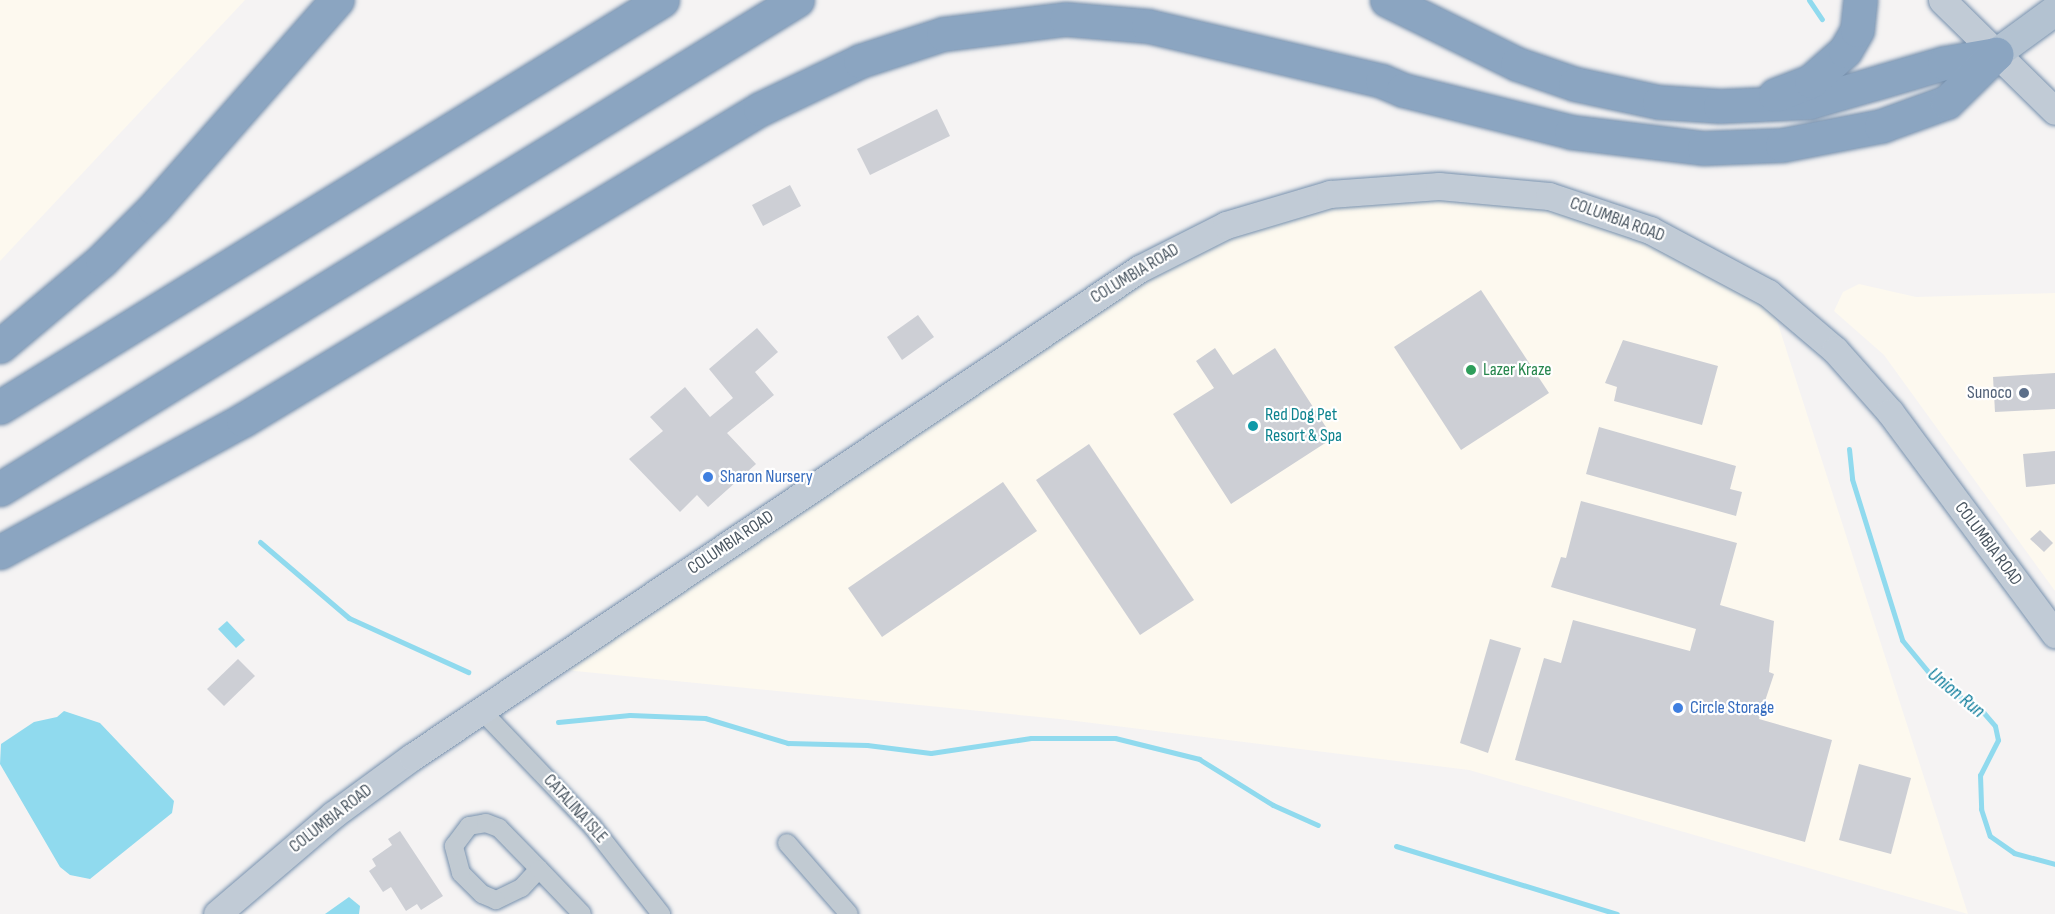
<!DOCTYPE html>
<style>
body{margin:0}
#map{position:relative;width:2055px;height:914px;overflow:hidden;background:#f5f3f3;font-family:"Sofia Sans Condensed",sans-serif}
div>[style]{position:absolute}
.commercial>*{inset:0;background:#fdf9ef}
.water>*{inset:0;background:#90daee}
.stream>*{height:5px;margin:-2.5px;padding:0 2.5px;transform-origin:2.5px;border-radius:2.5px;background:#90daee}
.building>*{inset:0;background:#cdcfd5}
.roads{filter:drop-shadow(0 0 2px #7690ad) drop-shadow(0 0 2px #7690ad)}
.street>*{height:18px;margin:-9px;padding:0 9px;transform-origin:9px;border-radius:9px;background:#c1cad2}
.secondary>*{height:27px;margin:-13.5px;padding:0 13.5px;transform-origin:13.5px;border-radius:13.5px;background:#c1cbd6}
.primary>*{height:30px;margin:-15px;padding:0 15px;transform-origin:15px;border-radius:15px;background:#b3c2d1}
.highway>*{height:33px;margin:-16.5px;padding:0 16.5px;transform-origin:16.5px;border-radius:16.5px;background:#8ba5c1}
.dots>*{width:16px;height:16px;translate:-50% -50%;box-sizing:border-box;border:3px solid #fff;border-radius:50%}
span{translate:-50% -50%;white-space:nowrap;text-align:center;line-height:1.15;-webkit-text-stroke:4.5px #fff;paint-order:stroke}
.street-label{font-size:18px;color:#4a5661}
.leisure-label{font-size:18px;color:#27864d}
.left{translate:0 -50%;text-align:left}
.service-label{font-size:18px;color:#4e5e75}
.right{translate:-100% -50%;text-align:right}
.culture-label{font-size:18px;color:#0d838f}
.shop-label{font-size:18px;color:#366cbe}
.water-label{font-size:20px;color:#0c7c9b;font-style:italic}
</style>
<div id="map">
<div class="commercial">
<div style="clip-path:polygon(0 0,245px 0,0 261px)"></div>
<div style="clip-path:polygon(1330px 194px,1549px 196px,1768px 293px,1968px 914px,1469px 770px,1060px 719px,545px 668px,1139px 269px)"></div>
<div style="clip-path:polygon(1859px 284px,1916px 297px,2055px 293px,2055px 591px,1884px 355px,1834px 311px,1843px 292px)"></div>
</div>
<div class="water">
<div style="clip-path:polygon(227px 621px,245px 640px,236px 648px,218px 629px)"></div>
<div style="clip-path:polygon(64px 711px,100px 723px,174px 801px,172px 813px,90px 879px,70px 875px,60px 867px,0 764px,1px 744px,34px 722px,57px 717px)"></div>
<div style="clip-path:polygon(349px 897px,360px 906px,359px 914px,325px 914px)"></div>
</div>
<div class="stream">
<div style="left:1809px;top:0;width:23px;rotate:56deg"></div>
<div style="left:1849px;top:449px;width:30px;rotate:84deg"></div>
<div style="left:1852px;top:479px;width:169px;rotate:72.7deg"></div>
<div style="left:1902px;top:640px;width:52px;rotate:50.5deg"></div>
<div style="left:1935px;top:680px;width:58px;rotate:33.7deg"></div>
<div style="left:1983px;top:712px;width:18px;rotate:49deg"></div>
<div style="left:1995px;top:726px;width:14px;rotate:78deg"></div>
<div style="left:1998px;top:740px;width:39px;rotate:117deg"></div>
<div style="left:1980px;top:775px;width:34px;rotate:88deg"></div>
<div style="left:1981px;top:809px;width:28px;rotate:72deg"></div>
<div style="left:1990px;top:836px;width:29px;rotate:35deg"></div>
<div style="left:2014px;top:853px;width:42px;rotate:15deg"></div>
<div style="left:260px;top:542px;width:117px;rotate:40.5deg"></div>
<div style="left:349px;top:618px;width:131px;rotate:24.4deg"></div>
<div style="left:558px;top:722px;width:72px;rotate:-5.6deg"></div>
<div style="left:630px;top:715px;width:75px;rotate:2.3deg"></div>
<div style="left:705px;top:718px;width:87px;rotate:16.8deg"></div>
<div style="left:788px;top:743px;width:79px;rotate:1.5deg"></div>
<div style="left:867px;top:745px;width:64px;rotate:7.1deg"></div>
<div style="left:931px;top:753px;width:101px;rotate:-8.5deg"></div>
<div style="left:1031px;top:738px;width:84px"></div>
<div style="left:1115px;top:738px;width:87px;rotate:14deg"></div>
<div style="left:1199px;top:759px;width:87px;rotate:31.9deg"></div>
<div style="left:1273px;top:805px;width:49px;rotate:24deg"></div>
<div style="left:1396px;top:846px;width:231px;rotate:17.1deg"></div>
</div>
<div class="building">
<div style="clip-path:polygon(937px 109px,950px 136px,870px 175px,857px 149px)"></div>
<div style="clip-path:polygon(790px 185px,801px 206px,763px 226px,752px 205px)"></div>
<div style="clip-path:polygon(1481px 290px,1549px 393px,1461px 450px,1394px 347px)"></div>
<div style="clip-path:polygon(918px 315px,934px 337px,902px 360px,887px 337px)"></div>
<div style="clip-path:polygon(757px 328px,778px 352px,755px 372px,774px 395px,727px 433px,756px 464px,708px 507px,697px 495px,680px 512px,629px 459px,663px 431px,650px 417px,685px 387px,710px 417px,733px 398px,709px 369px)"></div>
<div style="clip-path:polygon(1623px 340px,1718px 366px,1702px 425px,1614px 401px,1617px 387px,1605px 383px)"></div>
<div style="clip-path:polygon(1215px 348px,1233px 375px,1275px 348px,1333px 438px,1231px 504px,1173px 414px,1214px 388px,1196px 361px)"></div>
<div style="clip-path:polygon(2055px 373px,2055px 409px,1995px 412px,1993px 377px)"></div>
<div style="clip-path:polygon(1599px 427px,1736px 466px,1730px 489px,1742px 492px,1736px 516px,1586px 474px)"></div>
<div style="clip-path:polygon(1089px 444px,1194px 600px,1140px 635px,1036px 480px)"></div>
<div style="clip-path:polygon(2055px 451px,2055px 484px,2026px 487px,2023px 454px)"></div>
<div style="clip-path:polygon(1003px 482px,1037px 531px,882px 637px,848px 588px)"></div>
<div style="clip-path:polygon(1581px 501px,1737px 543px,1720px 605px,1774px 621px,1769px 672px,1774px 674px,1759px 719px,1832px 740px,1805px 842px,1515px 760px,1544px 658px,1561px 663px,1573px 620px,1690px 651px,1696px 629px,1551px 587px,1561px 557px,1566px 558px)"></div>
<div style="clip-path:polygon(2040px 530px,2053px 543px,2044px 552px,2030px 539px)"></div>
<div style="clip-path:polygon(1490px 639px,1521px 648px,1488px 753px,1460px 743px)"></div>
<div style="clip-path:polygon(238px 659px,255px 676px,224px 706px,207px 689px)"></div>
<div style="clip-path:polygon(1859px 764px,1911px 778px,1891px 854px,1839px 840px)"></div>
<div style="clip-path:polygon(400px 831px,443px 896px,421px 910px,417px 904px,406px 911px,391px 887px,383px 892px,369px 871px,376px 866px,372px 859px,392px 845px,388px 839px)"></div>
</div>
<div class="roads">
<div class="street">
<div style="left:481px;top:710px;width:161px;rotate:46.3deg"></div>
<div style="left:592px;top:826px;width:112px;rotate:51.9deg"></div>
<div style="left:787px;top:843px;width:94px;rotate:48.9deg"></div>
<div style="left:539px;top:869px;width:26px;rotate:133deg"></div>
<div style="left:521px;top:888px;width:28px;rotate:154deg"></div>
<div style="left:496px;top:900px;width:15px;rotate:-157deg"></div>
<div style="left:482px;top:894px;width:30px;rotate:-135deg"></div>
<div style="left:461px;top:873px;width:28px;rotate:-105deg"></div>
<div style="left:454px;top:846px;width:25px;rotate:-53deg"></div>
<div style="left:469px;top:826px;width:17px;rotate:-10deg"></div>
<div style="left:486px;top:823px;width:14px;rotate:21deg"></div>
<div style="left:499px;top:828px;width:57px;rotate:45.7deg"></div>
<div style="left:539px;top:869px;width:62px;rotate:46.3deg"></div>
</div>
<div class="secondary">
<div style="left:1942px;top:0;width:158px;rotate:44.5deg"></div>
<div style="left:217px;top:914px;width:153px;rotate:-40.5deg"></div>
<div style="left:333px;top:815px;width:98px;rotate:-36.3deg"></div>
<div style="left:412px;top:757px;width:876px;rotate:-33.87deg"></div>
<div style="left:1139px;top:269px;width:97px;rotate:-26.8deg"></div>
<div style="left:1226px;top:225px;width:109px;rotate:-16.6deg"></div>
<div style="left:1330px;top:194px;width:109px;rotate:-4.2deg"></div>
<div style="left:1439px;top:186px;width:110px;rotate:5.2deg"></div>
<div style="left:1549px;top:196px;width:107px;rotate:18.6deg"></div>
<div style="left:1650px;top:230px;width:134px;rotate:28.1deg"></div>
<div style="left:1768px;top:293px;width:88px;rotate:40.4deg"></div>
<div style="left:1835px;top:350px;width:83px;rotate:48.4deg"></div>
<div style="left:1890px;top:412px;width:277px;rotate:53.4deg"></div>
</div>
<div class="primary">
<div style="left:1996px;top:54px;width:73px;rotate:-36.1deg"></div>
</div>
<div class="highway">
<div style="left:1387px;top:0;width:145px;rotate:26.2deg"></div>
<div style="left:1517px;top:64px;width:61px;rotate:19deg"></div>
<div style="left:1575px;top:84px;width:86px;rotate:12.1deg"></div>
<div style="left:1659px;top:102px;width:61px;rotate:3.8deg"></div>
<div style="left:1720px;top:106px;width:90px;rotate:-2.5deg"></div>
<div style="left:1810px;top:102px;width:140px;rotate:-16.2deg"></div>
<div style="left:1944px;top:63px;width:53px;rotate:-9.8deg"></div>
<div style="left:1775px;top:95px;width:39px;rotate:-21deg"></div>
<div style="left:1811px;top:81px;width:45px;rotate:-41.4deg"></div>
<div style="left:1845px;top:51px;width:24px;rotate:-60deg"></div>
<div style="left:1857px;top:30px;width:30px;rotate:-84deg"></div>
<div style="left:0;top:346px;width:133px;rotate:-40.1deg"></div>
<div style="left:102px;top:260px;width:74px;rotate:-45deg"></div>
<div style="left:154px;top:208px;width:277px;rotate:-48.7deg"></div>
<div style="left:0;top:407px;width:777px;rotate:-31.58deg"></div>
<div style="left:0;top:489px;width:935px;rotate:-31.53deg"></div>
<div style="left:0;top:552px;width:277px;rotate:-28.5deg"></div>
<div style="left:243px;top:420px;width:603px;rotate:-31.03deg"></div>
<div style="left:760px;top:109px;width:111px;rotate:-25.6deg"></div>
<div style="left:860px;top:61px;width:87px;rotate:-18deg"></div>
<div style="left:943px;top:34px;width:124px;rotate:-7deg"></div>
<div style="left:1066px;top:19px;width:82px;rotate:4.9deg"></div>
<div style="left:1148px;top:26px;width:240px;rotate:13.2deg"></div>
<div style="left:1382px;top:81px;width:23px;rotate:23deg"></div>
<div style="left:1403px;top:90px;width:173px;rotate:14deg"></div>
<div style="left:1571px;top:132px;width:134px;rotate:6.9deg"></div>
<div style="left:1704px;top:148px;width:78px;rotate:-2.2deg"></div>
<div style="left:1782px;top:145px;width:101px;rotate:-10.9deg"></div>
<div style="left:1881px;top:126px;width:70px;rotate:-20deg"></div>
<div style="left:1947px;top:102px;width:69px;rotate:-44.4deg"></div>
</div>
</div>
<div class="dots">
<div style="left:1471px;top:370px;background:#2e9e5b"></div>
<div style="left:2024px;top:393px;background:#5c6f8a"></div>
<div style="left:1253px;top:426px;background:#0f9aa8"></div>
<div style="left:708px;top:477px;background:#3f7fe0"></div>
<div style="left:1678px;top:708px;background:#3f7fe0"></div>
</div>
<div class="street-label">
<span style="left:1617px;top:220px;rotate:20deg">COLUMBIA ROAD</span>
<span style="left:1135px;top:274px;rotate:-31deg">COLUMBIA ROAD</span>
<span style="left:731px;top:543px;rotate:-34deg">COLUMBIA ROAD</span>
<span style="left:1988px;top:544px;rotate:53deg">COLUMBIA ROAD</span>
<span style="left:575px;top:809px;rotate:48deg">CATALINA ISLE</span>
<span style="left:331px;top:819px;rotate:-38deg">COLUMBIA ROAD</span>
</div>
<div class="leisure-label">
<span class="left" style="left:1483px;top:370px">Lazer Kraze</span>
</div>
<div class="service-label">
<span class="right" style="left:2012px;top:393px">Sunoco</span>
</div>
<div class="culture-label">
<span class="left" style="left:1265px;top:426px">Red Dog Pet<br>Resort &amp; Spa</span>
</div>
<div class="shop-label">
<span class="left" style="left:720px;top:477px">Sharon Nursery</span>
<span class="left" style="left:1690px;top:708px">Circle Storage</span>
</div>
<div class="water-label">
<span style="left:1956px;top:693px;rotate:39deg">Union Run</span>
</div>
</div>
